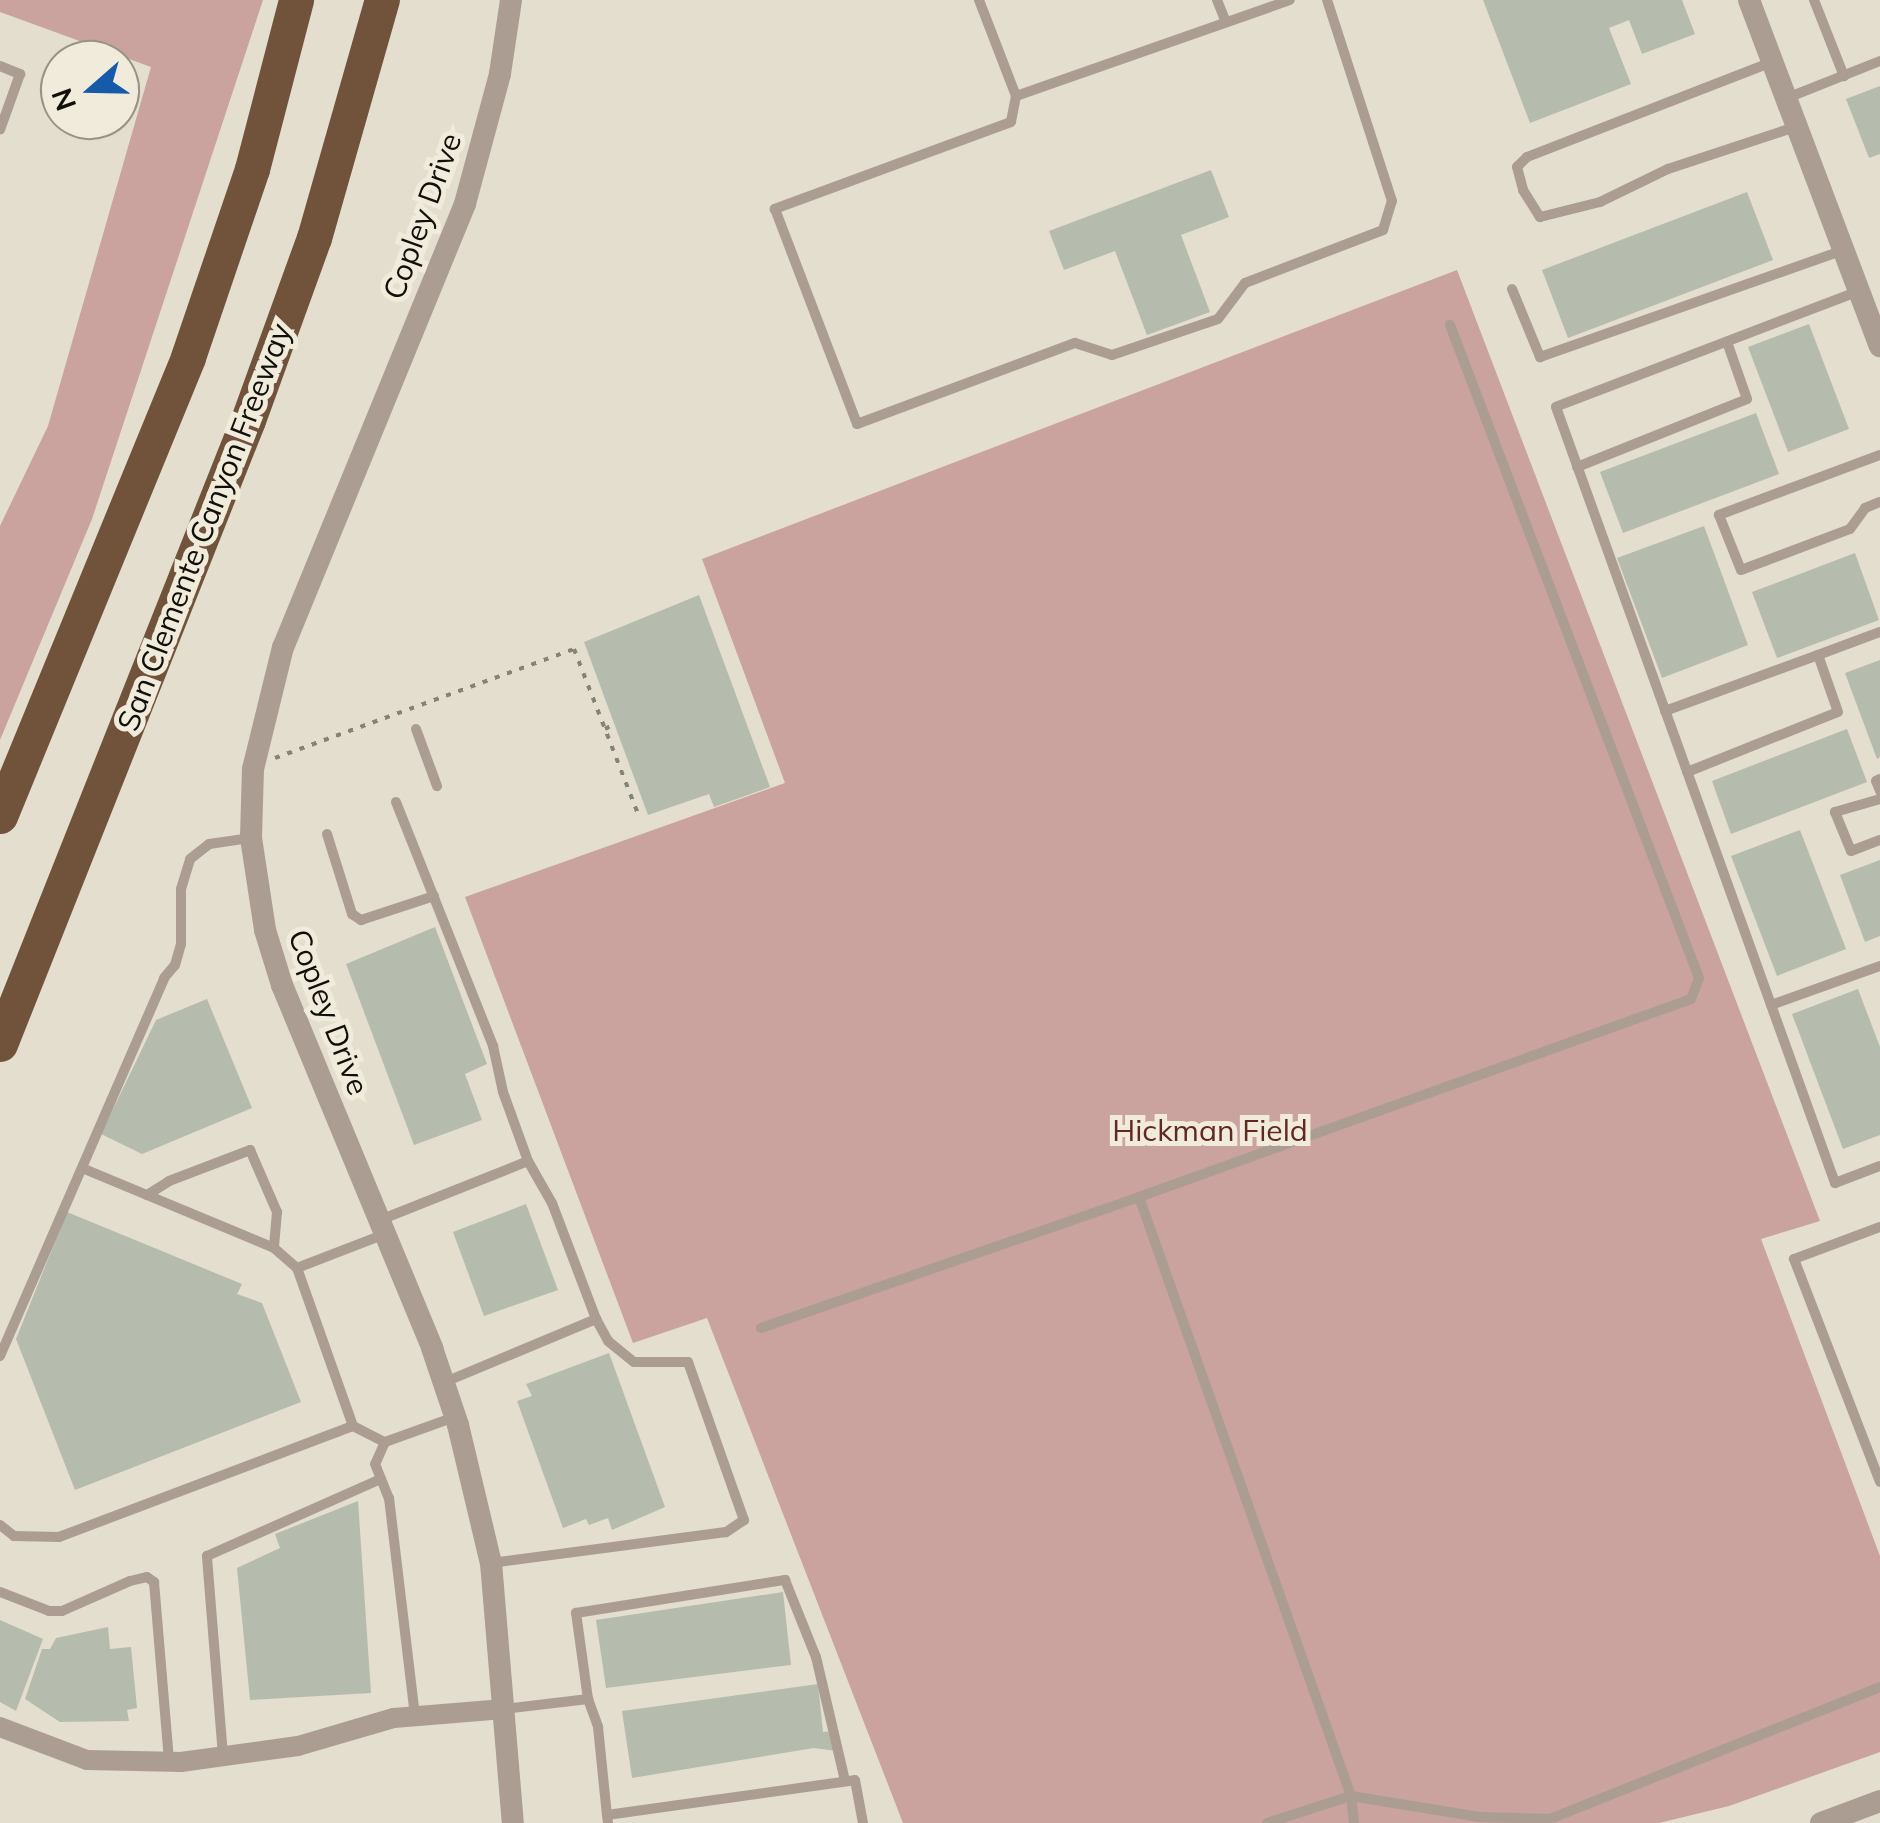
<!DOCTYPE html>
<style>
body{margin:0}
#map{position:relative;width:1880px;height:1823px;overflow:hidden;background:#e3dece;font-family:Mulish,sans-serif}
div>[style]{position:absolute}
.green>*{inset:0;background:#caa29e}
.building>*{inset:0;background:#b6bcad}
.path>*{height:4px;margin-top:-2px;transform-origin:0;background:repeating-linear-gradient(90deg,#858277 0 5px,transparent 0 13px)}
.service>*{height:10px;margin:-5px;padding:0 5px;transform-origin:5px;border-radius:5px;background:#ac9d92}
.minor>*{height:20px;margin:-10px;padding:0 10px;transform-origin:10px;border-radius:10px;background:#ac9d92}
.tertiary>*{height:22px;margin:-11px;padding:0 11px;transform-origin:11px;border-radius:11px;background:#ac9d92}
.motorway>*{height:35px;margin:-17.5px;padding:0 17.5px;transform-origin:17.5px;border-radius:17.5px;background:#71533c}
span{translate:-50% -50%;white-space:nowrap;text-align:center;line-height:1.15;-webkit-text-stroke:10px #f1ebdb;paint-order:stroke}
.street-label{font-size:30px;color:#110f0a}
.park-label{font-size:30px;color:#612824}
.north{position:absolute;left:40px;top:40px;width:100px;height:100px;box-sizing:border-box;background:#f1ebdb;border:2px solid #979387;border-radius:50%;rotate:250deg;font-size:28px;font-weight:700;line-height:40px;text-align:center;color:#110f0a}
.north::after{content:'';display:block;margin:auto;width:35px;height:45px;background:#165aaa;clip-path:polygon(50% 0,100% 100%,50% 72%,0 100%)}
</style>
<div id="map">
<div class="green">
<div style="clip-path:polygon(0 0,263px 0,92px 519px,0 740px,0 526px,48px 426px,151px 67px,0 12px)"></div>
<div style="clip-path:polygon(1457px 270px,1820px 1221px,1761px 1239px,1880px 1556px,1880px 1752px,1729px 1806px,1659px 1823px,903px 1823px,707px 1318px,633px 1343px,465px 897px,785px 783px,702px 559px)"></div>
</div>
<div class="building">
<div style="clip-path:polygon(1483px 0,1682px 0,1695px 34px,1642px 54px,1629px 20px,1609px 28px,1631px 84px,1530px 123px)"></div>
<div style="clip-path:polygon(1880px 86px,1880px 154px,1869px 158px,1846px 99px)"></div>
<div style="clip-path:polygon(1211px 170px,1229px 217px,1181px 235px,1210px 312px,1147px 335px,1115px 251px,1064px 270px,1049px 231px)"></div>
<div style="clip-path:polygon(1747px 192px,1773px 260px,1568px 338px,1542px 270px)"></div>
<div style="clip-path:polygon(1809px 324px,1849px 429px,1788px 452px,1748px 347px)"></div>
<div style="clip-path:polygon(1756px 413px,1779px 474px,1623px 533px,1600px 472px)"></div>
<div style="clip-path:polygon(1704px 526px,1748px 645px,1662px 678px,1617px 558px)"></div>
<div style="clip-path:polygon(1855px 553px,1879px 620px,1777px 658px,1752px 592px)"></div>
<div style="clip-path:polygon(699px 595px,770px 787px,714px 807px,709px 794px,648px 815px,584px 642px)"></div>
<div style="clip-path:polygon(1880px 660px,1880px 757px,1877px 759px,1845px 673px)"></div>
<div style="clip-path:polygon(1847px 729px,1867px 782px,1731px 834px,1712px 781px)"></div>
<div style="clip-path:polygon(1800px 830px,1846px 949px,1777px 976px,1731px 856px)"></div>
<div style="clip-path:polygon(1880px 860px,1880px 936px,1865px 942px,1840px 875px)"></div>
<div style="clip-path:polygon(435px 927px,487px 1064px,465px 1074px,482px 1120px,414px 1145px,346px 964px)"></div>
<div style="clip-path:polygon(1858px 989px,1880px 1047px,1880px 1135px,1843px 1149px,1792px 1014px)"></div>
<div style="clip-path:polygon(207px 999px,252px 1108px,142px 1154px,101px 1134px,156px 1020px)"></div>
<div style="clip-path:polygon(526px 1204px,558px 1290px,484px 1316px,453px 1232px)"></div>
<div style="clip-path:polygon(67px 1212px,242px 1284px,237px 1294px,262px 1303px,301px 1402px,75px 1490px,16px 1339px)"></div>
<div style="clip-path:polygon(609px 1353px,665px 1507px,612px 1530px,608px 1518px,589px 1525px,586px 1519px,563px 1528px,517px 1401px,532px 1396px,526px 1384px)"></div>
<div style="clip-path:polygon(358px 1501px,371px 1693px,250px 1700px,237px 1568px,280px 1548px,275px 1534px)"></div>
<div style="clip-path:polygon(783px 1592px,791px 1665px,606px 1688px,596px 1620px)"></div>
<div style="clip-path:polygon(0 1620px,43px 1639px,16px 1711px,0 1702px)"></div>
<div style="clip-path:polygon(108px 1627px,110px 1649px,131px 1647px,137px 1708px,127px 1710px,129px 1721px,60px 1722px,25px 1699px,42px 1649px,50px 1649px,56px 1638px)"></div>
<div style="clip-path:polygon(818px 1684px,823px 1732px,834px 1731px,836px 1751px,814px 1748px,632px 1778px,622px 1711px)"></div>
</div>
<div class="path">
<div style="left:605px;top:729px;width:10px;rotate:-29deg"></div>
<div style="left:275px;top:758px;width:318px;rotate:-20deg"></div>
<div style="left:574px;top:649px;width:180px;rotate:68.8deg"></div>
</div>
<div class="service">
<div style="left:979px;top:0;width:103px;rotate:68.9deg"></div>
<div style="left:1016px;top:96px;width:290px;rotate:-19.3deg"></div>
<div style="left:1217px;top:0;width:24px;rotate:68deg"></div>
<div style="left:1814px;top:0;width:82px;rotate:68.5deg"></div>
<div style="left:1772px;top:62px;width:263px;rotate:158.8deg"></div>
<div style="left:1527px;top:157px;width:14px;rotate:135deg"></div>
<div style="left:1517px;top:167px;width:24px;rotate:75deg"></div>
<div style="left:1523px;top:190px;width:32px;rotate:58deg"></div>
<div style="left:1540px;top:217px;width:62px;rotate:-14deg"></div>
<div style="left:1600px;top:202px;width:76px;rotate:-25.9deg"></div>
<div style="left:1668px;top:169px;width:134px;rotate:-18.3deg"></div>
<div style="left:0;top:66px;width:22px;rotate:22deg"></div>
<div style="left:20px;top:74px;width:59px;rotate:109.7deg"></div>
<div style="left:1016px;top:96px;width:26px;rotate:101deg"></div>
<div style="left:1011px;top:122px;width:252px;rotate:159.8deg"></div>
<div style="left:775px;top:209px;width:230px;rotate:69.1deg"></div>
<div style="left:857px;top:424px;width:233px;rotate:-20.4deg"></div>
<div style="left:1075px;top:343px;width:39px;rotate:18deg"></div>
<div style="left:1112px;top:355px;width:112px;rotate:-18.8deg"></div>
<div style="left:1218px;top:319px;width:45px;rotate:-53.1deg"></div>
<div style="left:1245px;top:283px;width:148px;rotate:-21deg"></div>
<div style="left:1383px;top:230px;width:30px;rotate:-73deg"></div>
<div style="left:1392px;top:201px;width:211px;rotate:-107.9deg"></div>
<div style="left:1787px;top:98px;width:100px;rotate:-21.7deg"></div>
<div style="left:1512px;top:289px;width:74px;rotate:67.6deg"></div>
<div style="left:1540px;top:357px;width:321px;rotate:-19.4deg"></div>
<div style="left:1859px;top:291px;width:324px;rotate:159.1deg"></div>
<div style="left:1556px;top:407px;width:825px;rotate:70.22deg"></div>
<div style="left:1835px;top:1183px;width:48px;rotate:-20.7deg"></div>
<div style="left:1880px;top:455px;width:172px;rotate:159.6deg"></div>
<div style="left:1719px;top:515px;width:59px;rotate:68.2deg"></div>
<div style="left:1741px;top:570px;width:116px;rotate:-20.6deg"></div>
<div style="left:1850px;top:529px;width:26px;rotate:-54deg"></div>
<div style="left:1865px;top:508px;width:16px;rotate:-22deg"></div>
<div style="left:1577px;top:467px;width:183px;rotate:-21.8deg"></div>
<div style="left:1747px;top:399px;width:60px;rotate:-109.3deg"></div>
<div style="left:1665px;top:711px;width:163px;rotate:-20.1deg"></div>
<div style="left:416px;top:729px;width:61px;rotate:69.8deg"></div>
<div style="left:1687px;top:772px;width:162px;rotate:-21.7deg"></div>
<div style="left:1838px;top:712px;width:60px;rotate:-109.3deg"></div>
<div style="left:1818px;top:655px;width:66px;rotate:-20.4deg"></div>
<div style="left:1880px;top:779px;width:4px;rotate:153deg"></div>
<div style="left:1876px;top:781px;width:11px;rotate:68deg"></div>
<div style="left:1880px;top:799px;width:47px;rotate:163.9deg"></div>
<div style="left:1835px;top:812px;width:42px;rotate:67.7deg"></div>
<div style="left:1851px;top:851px;width:31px;rotate:-21deg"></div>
<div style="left:396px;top:802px;width:263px;rotate:68.3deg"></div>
<div style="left:493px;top:1046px;width:47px;rotate:77.7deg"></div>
<div style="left:503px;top:1092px;width:73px;rotate:70.1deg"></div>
<div style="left:528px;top:1161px;width:48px;rotate:60.3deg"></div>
<div style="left:552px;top:1203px;width:124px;rotate:69.2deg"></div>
<div style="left:596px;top:1319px;width:25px;rotate:61deg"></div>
<div style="left:608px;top:1341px;width:33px;rotate:39deg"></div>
<div style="left:634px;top:1362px;width:54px"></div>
<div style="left:688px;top:1362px;width:168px;rotate:70.5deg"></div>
<div style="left:744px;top:1520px;width:22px;rotate:146deg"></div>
<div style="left:726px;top:1532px;width:236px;rotate:172.5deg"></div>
<div style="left:327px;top:834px;width:84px;rotate:72.6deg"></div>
<div style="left:352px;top:914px;width:11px;rotate:34deg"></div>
<div style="left:361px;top:920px;width:77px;rotate:-18.2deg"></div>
<div style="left:1771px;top:1005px;width:116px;rotate:-19.7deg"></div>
<div style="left:82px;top:1168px;width:208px;rotate:22.6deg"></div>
<div style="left:274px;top:1248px;width:30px;rotate:41deg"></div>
<div style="left:147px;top:1195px;width:26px;rotate:-32deg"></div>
<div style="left:169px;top:1181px;width:87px;rotate:-20.9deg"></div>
<div style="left:250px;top:1150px;width:68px;rotate:66.5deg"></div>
<div style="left:277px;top:1212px;width:36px;rotate:95deg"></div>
<div style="left:380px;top:1220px;width:159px;rotate:-21.7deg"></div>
<div style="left:1880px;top:1227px;width:92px;rotate:159.6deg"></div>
<div style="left:1794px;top:1259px;width:239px;rotate:68.9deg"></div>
<div style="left:761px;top:1328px;width:400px;rotate:-19.1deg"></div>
<div style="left:0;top:1356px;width:412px;rotate:-66.5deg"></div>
<div style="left:164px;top:978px;width:17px;rotate:-50deg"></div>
<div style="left:175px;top:965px;width:22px;rotate:-74deg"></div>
<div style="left:181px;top:944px;width:55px;rotate:-90deg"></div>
<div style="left:181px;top:889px;width:31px;rotate:-73deg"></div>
<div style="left:190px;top:859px;width:24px;rotate:-38deg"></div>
<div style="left:209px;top:844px;width:41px;rotate:-8.3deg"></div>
<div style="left:445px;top:1382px;width:164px;rotate:-22.6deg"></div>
<div style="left:353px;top:1426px;width:168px;rotate:-109.5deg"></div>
<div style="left:297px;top:1268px;width:94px;rotate:-21.1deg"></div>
<div style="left:385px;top:1442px;width:24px;rotate:114deg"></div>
<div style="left:375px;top:1464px;width:37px;rotate:68deg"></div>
<div style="left:389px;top:1498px;width:220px;rotate:83.2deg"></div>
<div style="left:0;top:1525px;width:18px;rotate:38deg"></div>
<div style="left:14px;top:1536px;width:45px;rotate:1.3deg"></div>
<div style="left:59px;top:1537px;width:314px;rotate:-20.7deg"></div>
<div style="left:353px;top:1426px;width:36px;rotate:27deg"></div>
<div style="left:385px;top:1442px;width:74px;rotate:-19.7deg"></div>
<div style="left:0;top:1592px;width:53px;rotate:21.2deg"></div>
<div style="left:49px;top:1611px;width:13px"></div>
<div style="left:62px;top:1611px;width:74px;rotate:-23.8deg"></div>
<div style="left:130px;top:1581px;width:17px;rotate:-13deg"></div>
<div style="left:147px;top:1577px;width:9px;rotate:36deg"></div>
<div style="left:154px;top:1582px;width:180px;rotate:85.2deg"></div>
<div style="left:588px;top:1699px;width:87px;rotate:-97.9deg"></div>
<div style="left:576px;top:1613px;width:212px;rotate:-9deg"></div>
<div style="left:785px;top:1580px;width:83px;rotate:68.1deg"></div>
<div style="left:816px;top:1657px;width:127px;rotate:76.8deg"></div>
<div style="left:504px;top:1709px;width:85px;rotate:-6.8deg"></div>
<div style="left:588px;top:1699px;width:30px;rotate:70deg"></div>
<div style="left:598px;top:1727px;width:88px;rotate:84.2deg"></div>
<div style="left:223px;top:1756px;width:201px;rotate:-94.6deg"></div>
<div style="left:207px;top:1556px;width:190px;rotate:-23.9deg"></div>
<div style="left:608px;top:1823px;width:8px;rotate:-97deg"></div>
<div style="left:607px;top:1815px;width:250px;rotate:-8deg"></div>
<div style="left:855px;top:1780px;width:44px;rotate:79.5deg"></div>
<div style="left:1267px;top:1823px;width:88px;rotate:-17.8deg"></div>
<div style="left:1351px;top:1796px;width:130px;rotate:9.3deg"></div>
<div style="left:1479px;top:1817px;width:71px;rotate:1.6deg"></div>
<div style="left:1550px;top:1819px;width:355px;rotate:-21.8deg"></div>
<div style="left:1354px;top:1823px;width:27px;rotate:-96deg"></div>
<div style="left:1351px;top:1796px;width:635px;rotate:-109.49deg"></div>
<div style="left:1139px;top:1197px;width:586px;rotate:-19.73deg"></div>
<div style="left:1691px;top:999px;width:22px;rotate:-69deg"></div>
<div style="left:1699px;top:978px;width:699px;rotate:-110.87deg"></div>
</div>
<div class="minor">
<div style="left:0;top:1727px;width:93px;rotate:20.8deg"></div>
<div style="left:87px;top:1760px;width:94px;rotate:1.2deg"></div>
<div style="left:181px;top:1762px;width:118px;rotate:-7.8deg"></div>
<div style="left:298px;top:1746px;width:100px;rotate:-16.3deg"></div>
<div style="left:394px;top:1718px;width:110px;rotate:-4.7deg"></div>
</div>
<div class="tertiary">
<div style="left:511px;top:0;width:75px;rotate:98.5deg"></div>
<div style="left:500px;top:74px;width:135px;rotate:105.1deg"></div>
<div style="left:465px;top:204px;width:479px;rotate:112.3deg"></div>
<div style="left:283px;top:647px;width:126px;rotate:103.8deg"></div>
<div style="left:253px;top:769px;width:69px;rotate:91.7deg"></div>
<div style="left:251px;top:838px;width:93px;rotate:81.3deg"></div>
<div style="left:265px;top:930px;width:58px;rotate:72.8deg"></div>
<div style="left:282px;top:985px;width:393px;rotate:67.5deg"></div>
<div style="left:432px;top:1348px;width:81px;rotate:71.3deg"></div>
<div style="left:458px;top:1425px;width:142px;rotate:76.6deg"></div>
<div style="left:491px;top:1563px;width:261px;rotate:85.2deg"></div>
<div style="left:1749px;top:0;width:370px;rotate:69.3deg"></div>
<div style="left:1821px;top:1823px;width:63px;rotate:-20.4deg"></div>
</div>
<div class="motorway">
<div style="left:0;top:816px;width:496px;rotate:-67.7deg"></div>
<div style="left:188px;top:357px;width:199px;rotate:-71.2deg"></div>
<div style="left:252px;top:169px;width:175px;rotate:-75.4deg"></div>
<div style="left:0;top:1044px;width:671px;rotate:-68.33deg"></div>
<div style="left:248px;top:420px;width:194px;rotate:-70.1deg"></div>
<div style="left:314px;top:238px;width:248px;rotate:-74.1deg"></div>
</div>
<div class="street-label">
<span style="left:422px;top:216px;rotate:-70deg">Copley Drive</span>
<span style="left:204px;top:527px;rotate:-69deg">San Clemente Canyon Freeway</span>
<span style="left:329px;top:1012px;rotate:69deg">Copley Drive</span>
</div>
<div class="park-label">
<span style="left:1210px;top:1130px">Hickman Field</span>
</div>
<div class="north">N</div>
</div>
